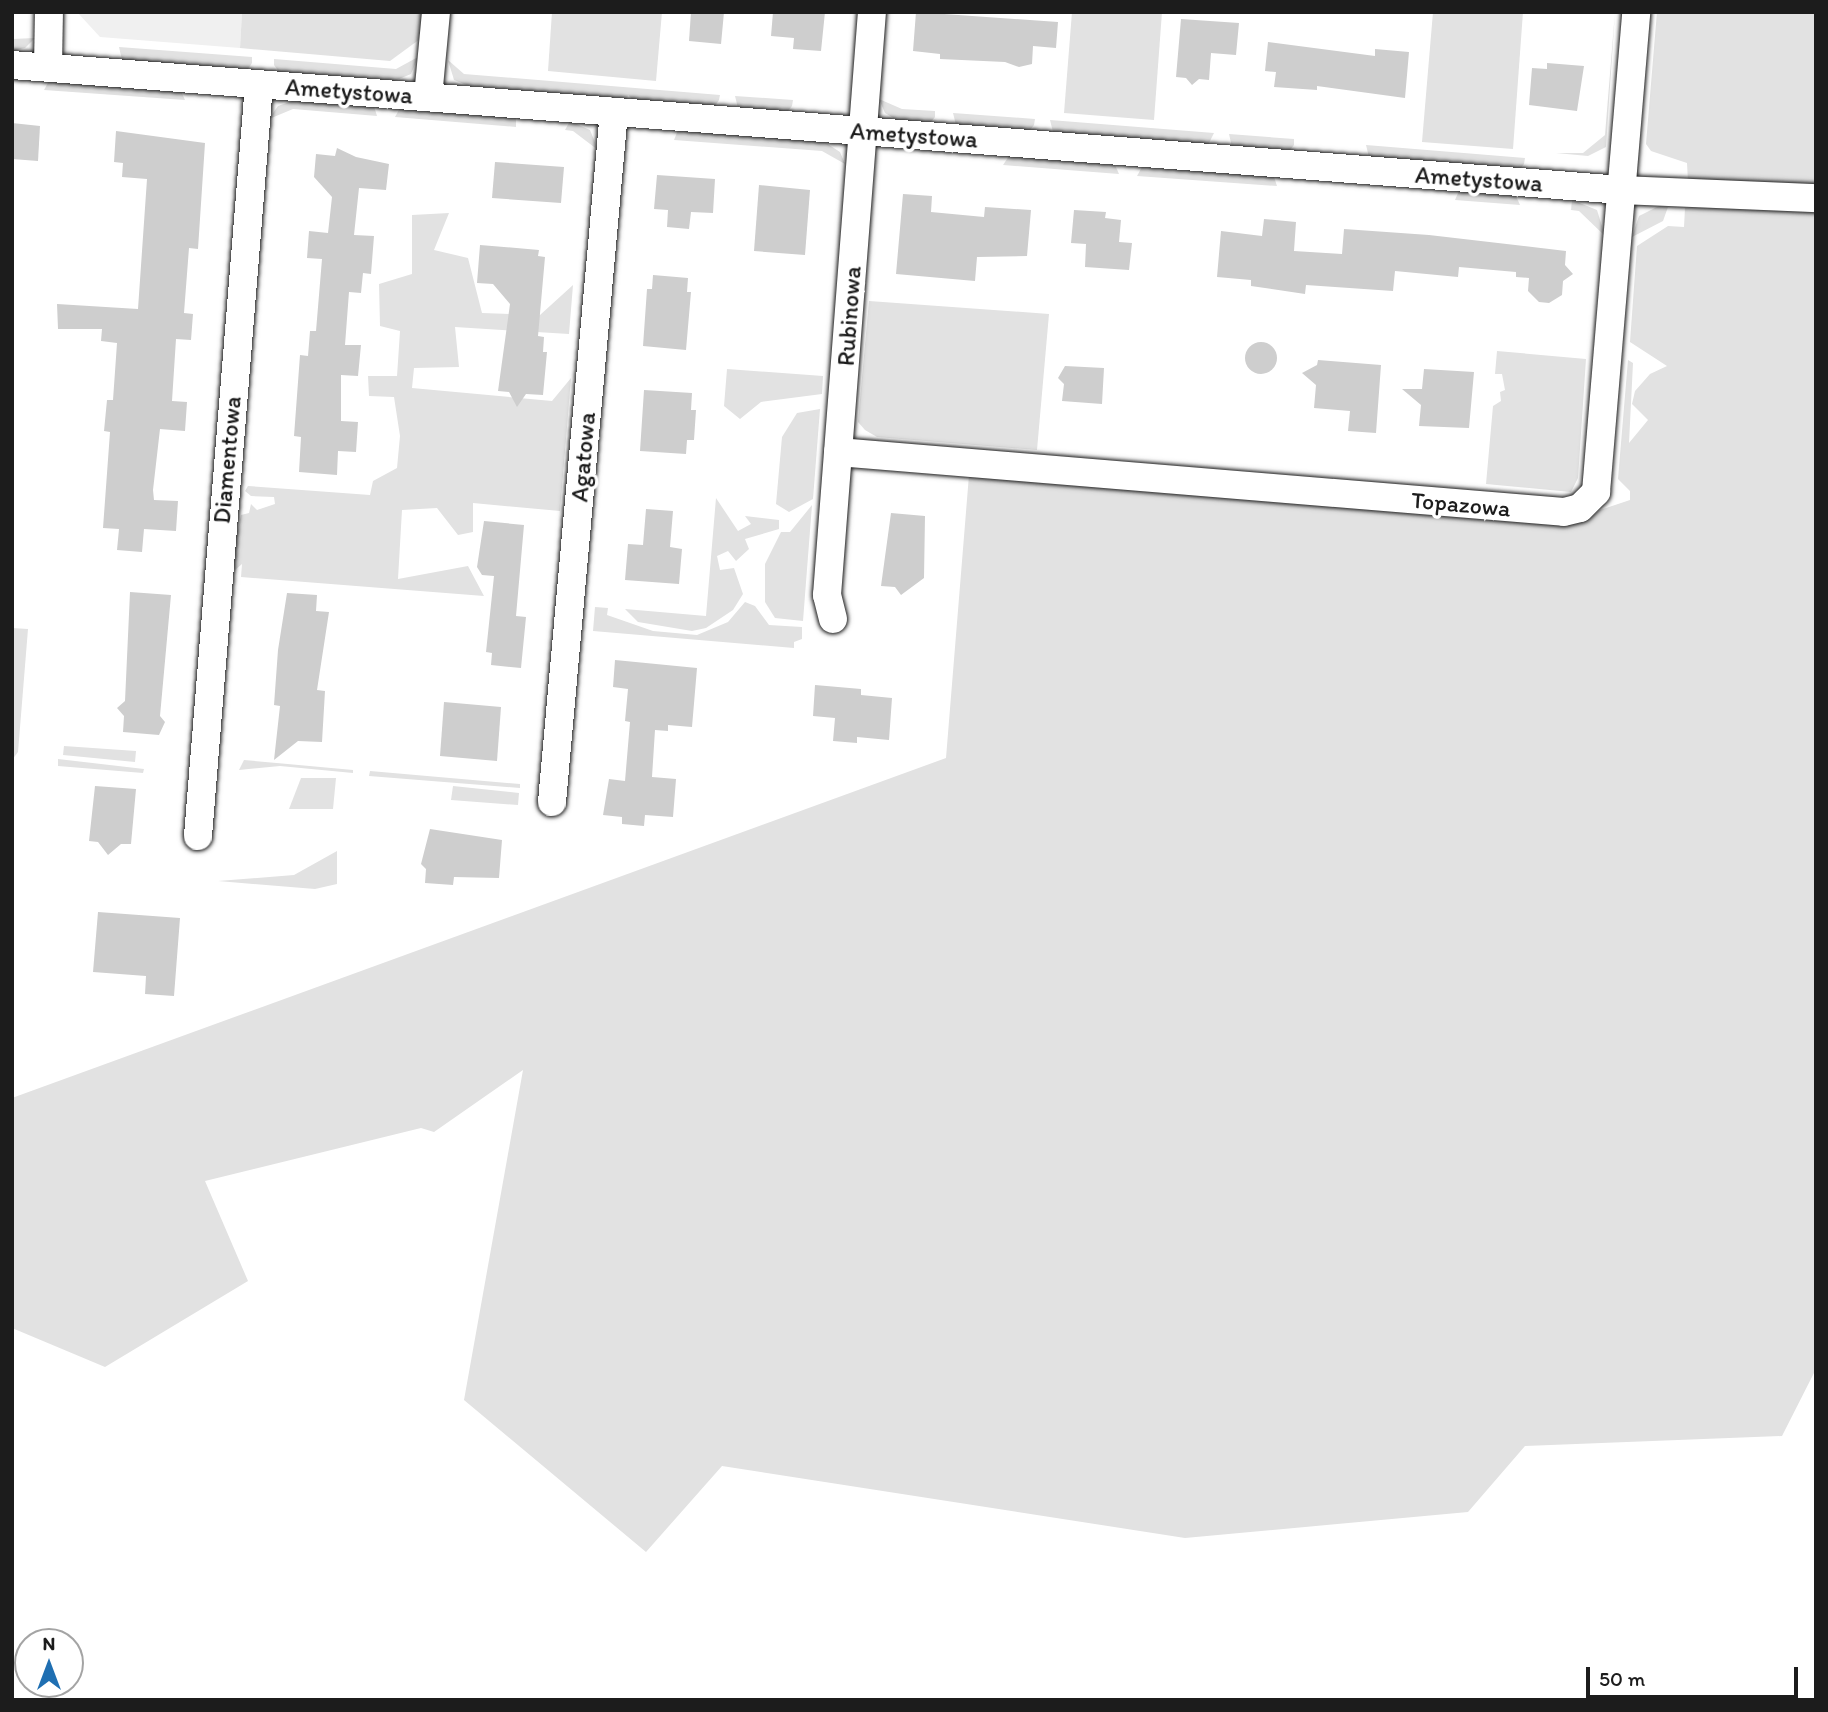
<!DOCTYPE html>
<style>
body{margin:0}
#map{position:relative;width:1828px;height:1712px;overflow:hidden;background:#fff;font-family:Itim,sans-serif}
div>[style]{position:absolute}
.built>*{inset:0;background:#f0f0f0}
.green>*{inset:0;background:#e2e2e2}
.building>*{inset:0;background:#cecece}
.round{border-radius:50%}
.roads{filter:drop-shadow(0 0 2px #1c1c1c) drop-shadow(0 0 2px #1c1c1c)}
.street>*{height:28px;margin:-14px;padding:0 14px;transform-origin:14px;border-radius:14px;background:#fff}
span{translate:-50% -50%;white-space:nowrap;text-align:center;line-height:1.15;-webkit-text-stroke:7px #fff;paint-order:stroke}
.street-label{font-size:24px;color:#1c1c1c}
.frame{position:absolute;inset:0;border:14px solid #1c1c1c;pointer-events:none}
.north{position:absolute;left:14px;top:1628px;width:70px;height:70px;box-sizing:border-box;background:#fff;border:2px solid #a4a4a4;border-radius:50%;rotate:0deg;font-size:19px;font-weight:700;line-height:28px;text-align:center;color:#1c1c1c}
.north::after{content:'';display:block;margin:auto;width:24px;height:32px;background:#1f6fb2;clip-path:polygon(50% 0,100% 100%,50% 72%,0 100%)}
.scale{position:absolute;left:1586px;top:1667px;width:212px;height:32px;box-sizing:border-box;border:4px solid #1c1c1c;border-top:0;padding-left:9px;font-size:21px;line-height:24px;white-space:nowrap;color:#1c1c1c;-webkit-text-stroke:5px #fff;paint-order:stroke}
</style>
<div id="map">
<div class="built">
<div style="clip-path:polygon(77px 12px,242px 12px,240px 48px,100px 37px)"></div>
</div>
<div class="green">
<div style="clip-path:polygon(242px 12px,422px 12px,420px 39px,390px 61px,240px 48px)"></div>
<div style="clip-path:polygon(552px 12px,662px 12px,656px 81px,548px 71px)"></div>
<div style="clip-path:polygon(1072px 12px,1162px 12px,1154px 120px,1064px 113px)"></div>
<div style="clip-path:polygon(1433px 12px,1523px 12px,1513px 149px,1422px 142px)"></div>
<div style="clip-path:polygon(1615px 12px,1606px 147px,1588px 156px,1556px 153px,1583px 153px,1605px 135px)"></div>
<div style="clip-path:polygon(1657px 12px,1816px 12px,1816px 189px,1688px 182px,1687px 163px,1651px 151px,1646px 144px)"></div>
<div style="clip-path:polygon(35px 38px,25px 48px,12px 51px,12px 39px)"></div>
<div style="clip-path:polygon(119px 47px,252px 57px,252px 63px,248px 69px,122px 60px)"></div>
<div style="clip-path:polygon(418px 57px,411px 74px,394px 81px,279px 72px,274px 65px,274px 59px,396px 69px)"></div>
<div style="clip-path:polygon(448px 60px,464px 74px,720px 95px,719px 100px,715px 106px,632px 99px,628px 95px,627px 99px,469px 86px,454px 80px)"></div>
<div style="clip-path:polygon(49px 81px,181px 91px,185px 100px,44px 90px)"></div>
<div style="clip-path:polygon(735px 96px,793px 100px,792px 106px,787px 112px,738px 108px)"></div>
<div style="clip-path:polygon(879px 99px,902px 109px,935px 111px,935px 117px,930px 123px,897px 120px,885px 113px)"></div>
<div style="clip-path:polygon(295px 100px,374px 106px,377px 116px,293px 109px,269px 119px,278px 106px)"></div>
<div style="clip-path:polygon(400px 108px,516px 117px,516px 127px,395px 117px)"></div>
<div style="clip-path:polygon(953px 113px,1035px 119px,1034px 125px,1029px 131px,956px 125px)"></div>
<div style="clip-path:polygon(1050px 120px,1214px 133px,1208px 145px,1053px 132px)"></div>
<div style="clip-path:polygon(570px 121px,590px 130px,598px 150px,573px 131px,565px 130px)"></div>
<div style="clip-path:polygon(678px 130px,823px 141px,840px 152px,845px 164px,822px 151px,674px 140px)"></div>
<div style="clip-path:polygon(1229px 134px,1294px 139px,1294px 145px,1289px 151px,1232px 147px)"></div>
<div style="clip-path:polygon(1366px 145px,1525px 158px,1524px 164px,1520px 169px,1369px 157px)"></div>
<div style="clip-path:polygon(1009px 156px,1115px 165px,1119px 174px,1003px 165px)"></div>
<div style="clip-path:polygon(1142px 167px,1274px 177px,1277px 186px,1137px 176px)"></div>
<div style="clip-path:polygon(1459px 191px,1516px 196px,1520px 205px,1455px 200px)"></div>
<div style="clip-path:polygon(1572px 200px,1597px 210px,1605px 236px,1579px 211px,1571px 210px)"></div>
<div style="clip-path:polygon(1659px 206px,1668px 207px,1663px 221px,1632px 237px,1639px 216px)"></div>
<div style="clip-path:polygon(1707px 206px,1816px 207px,1816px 1369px,1782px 1436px,1525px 1446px,1468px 1512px,1185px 1538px,722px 1466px,646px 1552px,464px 1400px,523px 1070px,434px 1132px,421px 1128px,205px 1181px,248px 1281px,105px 1367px,12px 1328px,12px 1098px,946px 758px,969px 475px,1571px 523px,1585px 522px,1600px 510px,1630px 500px,1630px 491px,1618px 479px,1628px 360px,1633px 363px,1629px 443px,1648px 420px,1632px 404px,1635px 391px,1650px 374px,1667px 366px,1630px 342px,1637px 246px,1668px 226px,1684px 227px,1685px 208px)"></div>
<div style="clip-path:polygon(449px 213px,434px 250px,468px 258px,482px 313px,540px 315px,573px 285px,569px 334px,455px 327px,459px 367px,414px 368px,412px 388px,552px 401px,571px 378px,560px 511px,473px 503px,473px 532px,458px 535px,437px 508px,402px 510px,398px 579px,468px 566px,484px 596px,241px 577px,242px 564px,235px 570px,228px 539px,238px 530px,241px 515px,249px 513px,251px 504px,257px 510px,275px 504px,274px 497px,251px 496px,245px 491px,248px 486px,370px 495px,373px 481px,397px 468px,400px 436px,394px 397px,369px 396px,368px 376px,397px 376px,400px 331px,380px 326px,379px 284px,412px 274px,412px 215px)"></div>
<div style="clip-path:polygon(869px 301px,1049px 314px,1037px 450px,877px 437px,865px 430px,858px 422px)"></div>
<div style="clip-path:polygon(1497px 351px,1586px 359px,1578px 478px,1571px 492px,1486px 484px,1493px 406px,1501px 401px,1500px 392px,1505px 390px,1502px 374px,1495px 374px)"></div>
<div style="clip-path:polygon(727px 369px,823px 376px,822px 394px,761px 402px,740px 419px,724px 406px)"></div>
<div style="clip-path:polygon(820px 409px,813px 499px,789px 512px,776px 504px,782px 437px,797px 413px)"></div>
<div style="clip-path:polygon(716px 498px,738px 531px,751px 524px,745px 516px,779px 520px,779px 529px,745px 539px,749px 549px,736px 561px,728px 551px,717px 556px,720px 570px,734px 568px,743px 594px,733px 610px,706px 628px,692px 631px,638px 622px,625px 609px,706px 616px)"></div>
<div style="clip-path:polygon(812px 505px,803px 621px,775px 618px,765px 602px,765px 564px,781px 532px,790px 532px)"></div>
<div style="clip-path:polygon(745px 602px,755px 606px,769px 625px,802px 627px,802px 639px,794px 642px,794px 648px,593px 631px,595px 607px,608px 608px,607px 615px,653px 631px,697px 635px,728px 622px)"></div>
<div style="clip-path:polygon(12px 628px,28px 629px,18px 752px,12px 760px)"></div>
<div style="clip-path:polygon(64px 746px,136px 751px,135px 762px,63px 755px)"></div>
<div style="clip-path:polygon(58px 759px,144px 769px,143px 773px,58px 766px)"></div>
<div style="clip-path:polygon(244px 760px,353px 770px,353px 773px,280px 766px,239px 770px)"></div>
<div style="clip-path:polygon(370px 771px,520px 784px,520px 788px,369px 776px)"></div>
<div style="clip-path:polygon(301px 778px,336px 778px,333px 809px,289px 809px)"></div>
<div style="clip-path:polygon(453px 786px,519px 793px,518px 805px,451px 800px)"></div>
<div style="clip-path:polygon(337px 851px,337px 884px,315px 889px,218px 881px,294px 875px)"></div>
</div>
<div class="building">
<div style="clip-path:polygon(691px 12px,724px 12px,721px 44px,689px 41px)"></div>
<div style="clip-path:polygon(773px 12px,825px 12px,821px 51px,793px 49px,794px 38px,771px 36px)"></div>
<div style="clip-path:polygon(916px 12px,1058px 22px,1056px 48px,1033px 46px,1032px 64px,1019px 67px,1005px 62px,940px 59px,940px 54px,913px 51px)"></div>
<div style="clip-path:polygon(1181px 19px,1239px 23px,1236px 55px,1211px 53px,1209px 80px,1199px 79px,1192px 85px,1186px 78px,1176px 77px)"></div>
<div style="clip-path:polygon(1268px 42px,1375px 56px,1375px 49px,1409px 52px,1405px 98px,1317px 86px,1317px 90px,1274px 87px,1276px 72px,1265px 71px)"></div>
<div style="clip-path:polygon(1547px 63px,1584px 66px,1577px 111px,1529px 105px,1532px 68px,1547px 69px)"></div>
<div style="clip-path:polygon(12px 123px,40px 126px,38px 161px,12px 159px)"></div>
<div style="clip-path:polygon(116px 131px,205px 143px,198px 249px,189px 248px,184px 313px,193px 314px,191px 340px,176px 339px,172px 401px,187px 402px,185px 431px,160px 429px,153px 490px,154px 500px,178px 501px,176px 531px,144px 529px,142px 552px,117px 550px,119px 529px,103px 528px,110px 432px,104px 431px,107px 400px,113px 400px,117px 343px,101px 341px,102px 329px,58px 329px,57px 304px,138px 309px,147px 179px,122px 177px,123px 163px,114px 162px)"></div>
<div style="clip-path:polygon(337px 148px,356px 157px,389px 164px,386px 190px,359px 188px,354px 235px,374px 236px,371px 274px,363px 273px,361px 293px,349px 292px,345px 345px,361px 345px,358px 376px,341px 375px,341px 421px,358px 422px,356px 452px,338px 451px,337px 475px,299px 472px,301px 437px,294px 436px,300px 355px,308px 356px,310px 331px,316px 331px,322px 259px,307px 258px,309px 231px,328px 233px,332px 197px,314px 177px,316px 154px,335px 156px)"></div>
<div style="clip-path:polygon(495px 162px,564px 167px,561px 203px,492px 198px)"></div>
<div style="clip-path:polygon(657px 175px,715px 179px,713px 213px,691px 212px,689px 229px,667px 227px,668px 210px,654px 209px)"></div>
<div style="clip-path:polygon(759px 185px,810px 190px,805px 255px,754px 251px)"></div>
<div style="clip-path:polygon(903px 194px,932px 196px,931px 212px,984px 217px,985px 207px,1031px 210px,1027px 256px,977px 257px,975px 281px,896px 274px)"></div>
<div style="clip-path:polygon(1074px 210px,1106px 212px,1105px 218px,1121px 220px,1119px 242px,1132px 243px,1129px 270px,1085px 267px,1086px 244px,1071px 243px)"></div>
<div style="clip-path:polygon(1264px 219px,1296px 222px,1294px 251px,1342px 254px,1344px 229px,1429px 235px,1566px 251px,1565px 265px,1573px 274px,1563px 281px,1562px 295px,1549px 303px,1539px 302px,1528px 291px,1529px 278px,1516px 277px,1516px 272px,1459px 267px,1458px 277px,1395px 271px,1393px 291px,1306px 285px,1305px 294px,1251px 286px,1251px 280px,1217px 277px,1221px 231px,1262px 236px)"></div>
<div style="clip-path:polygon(480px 245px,539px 250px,538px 256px,545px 257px,538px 336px,544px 337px,543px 352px,547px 352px,543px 395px,526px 394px,517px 407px,509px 392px,498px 391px,510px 304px,493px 284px,477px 283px)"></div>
<div style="clip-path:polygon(653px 275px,688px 278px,687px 292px,691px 292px,686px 350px,643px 346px,647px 289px,652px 289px)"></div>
<div class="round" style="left:1245px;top:342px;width:32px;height:32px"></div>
<div style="clip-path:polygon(1318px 360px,1381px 365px,1376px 433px,1348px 431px,1350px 411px,1314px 408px,1316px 385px,1302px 373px,1317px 365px)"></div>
<div style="clip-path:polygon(1065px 366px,1104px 368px,1102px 404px,1062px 401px,1064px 384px,1058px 378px)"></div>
<div style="clip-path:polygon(1424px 369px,1474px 372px,1469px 428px,1419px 426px,1421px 405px,1402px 389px,1422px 389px)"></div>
<div style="clip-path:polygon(644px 390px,692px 393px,691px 410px,696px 410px,694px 440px,687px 440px,686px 454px,640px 451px)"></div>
<div style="clip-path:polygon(646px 509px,673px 511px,670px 547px,682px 549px,679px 584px,625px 580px,628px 544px,643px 545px)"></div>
<div style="clip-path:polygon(891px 513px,925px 516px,924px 578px,901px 595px,895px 587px,881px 586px)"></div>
<div style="clip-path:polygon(484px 521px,524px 525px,516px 616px,526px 617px,521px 668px,491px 665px,492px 653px,486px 652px,494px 576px,482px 575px,477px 567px)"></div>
<div style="clip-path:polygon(130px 592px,171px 595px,160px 716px,165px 722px,159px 735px,123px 732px,124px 716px,117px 708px,125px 701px)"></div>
<div style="clip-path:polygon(287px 593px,317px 595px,316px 611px,329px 612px,317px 690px,325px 691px,322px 742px,298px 741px,274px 760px,280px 706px,274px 705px,278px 650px)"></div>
<div style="clip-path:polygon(615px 660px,697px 668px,692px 727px,668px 725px,668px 731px,655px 730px,652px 777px,676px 779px,673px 817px,645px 815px,644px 826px,622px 824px,622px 817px,603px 815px,609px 779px,625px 781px,630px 722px,625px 721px,628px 689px,613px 687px)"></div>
<div style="clip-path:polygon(815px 685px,861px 689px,861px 695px,892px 698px,889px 740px,857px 737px,857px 743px,833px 741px,835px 718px,813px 716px)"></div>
<div style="clip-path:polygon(444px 702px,501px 707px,497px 761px,440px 756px)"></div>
<div style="clip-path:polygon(95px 786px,136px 789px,131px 844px,121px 844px,108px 855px,98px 842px,89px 841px)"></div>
<div style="clip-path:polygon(430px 829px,502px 840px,499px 878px,454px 877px,453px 885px,425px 883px,426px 869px,421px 864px)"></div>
<div style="clip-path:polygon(98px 912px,180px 918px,174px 996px,145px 994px,146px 976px,93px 972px)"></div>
</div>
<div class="roads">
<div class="street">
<div style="left:12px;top:65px;width:1616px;rotate:4.44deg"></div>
<div style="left:1623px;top:190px;width:193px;rotate:2.4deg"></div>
<div style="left:48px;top:67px;width:55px;rotate:-89deg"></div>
<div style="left:428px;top:97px;width:85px;rotate:-84.6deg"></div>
<div style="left:838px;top:452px;width:728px;rotate:4.72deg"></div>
<div style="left:1564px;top:512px;width:16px;rotate:-14deg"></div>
<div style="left:1580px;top:508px;width:23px;rotate:-45deg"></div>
<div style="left:1596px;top:492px;width:482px;rotate:-85.2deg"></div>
<div style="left:833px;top:619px;width:25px;rotate:-104deg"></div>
<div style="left:827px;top:595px;width:585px;rotate:-85.59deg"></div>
<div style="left:552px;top:802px;width:693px;rotate:-84.87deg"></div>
<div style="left:198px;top:836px;width:754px;rotate:-85.36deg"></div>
</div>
</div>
<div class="street-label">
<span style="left:349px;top:91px;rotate:4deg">Ametystowa</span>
<span style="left:914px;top:135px;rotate:4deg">Ametystowa</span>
<span style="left:1479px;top:179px;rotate:4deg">Ametystowa</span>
<span style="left:849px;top:316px;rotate:-86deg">Rubinowa</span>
<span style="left:583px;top:457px;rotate:-85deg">Agatowa</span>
<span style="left:227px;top:460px;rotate:-85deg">Diamentowa</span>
<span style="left:1461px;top:504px;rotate:5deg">Topazowa</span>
</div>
<div class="frame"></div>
<div class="north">N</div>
<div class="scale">50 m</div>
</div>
